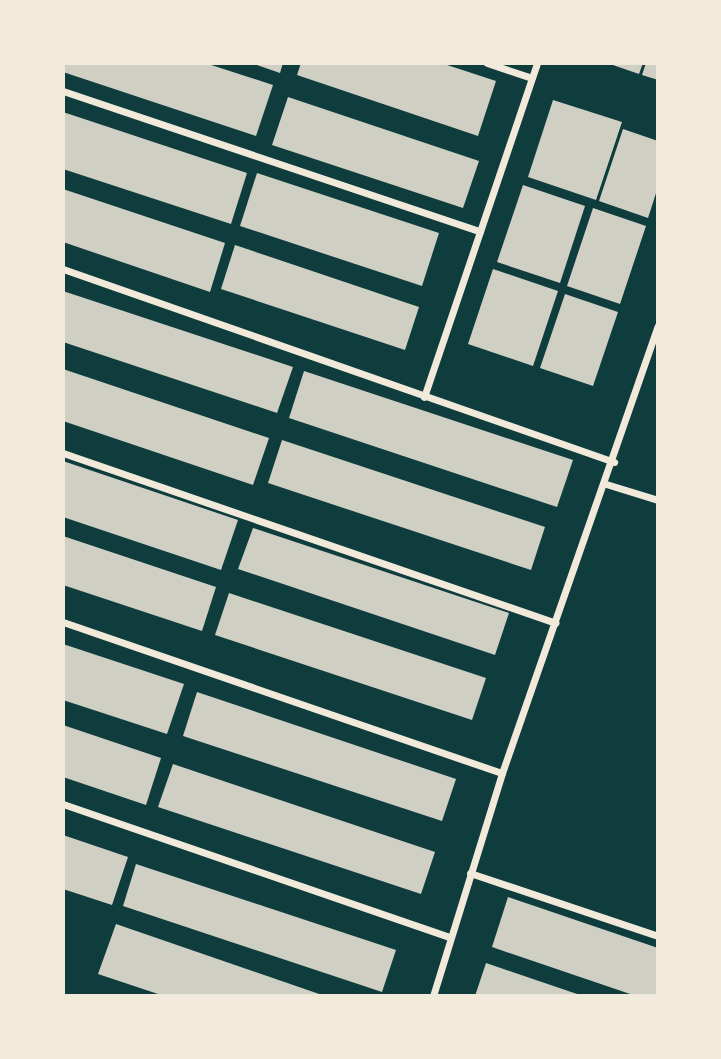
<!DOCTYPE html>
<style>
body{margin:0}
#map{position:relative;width:721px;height:1059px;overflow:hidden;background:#0f3d3e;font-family:"Exo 2",sans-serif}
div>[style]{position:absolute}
.building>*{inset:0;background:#cfcfc3}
.minor>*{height:7px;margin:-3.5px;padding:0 3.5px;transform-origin:3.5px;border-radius:3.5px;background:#f1e9da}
span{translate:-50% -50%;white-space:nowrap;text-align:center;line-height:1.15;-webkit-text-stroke:7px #f1e9da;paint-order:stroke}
.frame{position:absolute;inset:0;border:65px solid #f1e9da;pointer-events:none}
</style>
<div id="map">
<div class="building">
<div style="clip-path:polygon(63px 63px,205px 63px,273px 85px,256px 136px,63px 72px)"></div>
<div style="clip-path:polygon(251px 63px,283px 63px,280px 73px)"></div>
<div style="clip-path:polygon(301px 63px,441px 63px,496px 81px,478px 136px,297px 75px)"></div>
<div style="clip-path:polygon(607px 63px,643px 63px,639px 74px)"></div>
<div style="clip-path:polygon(646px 63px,658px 63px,658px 80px,642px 75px)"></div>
<div style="clip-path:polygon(288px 97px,479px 161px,463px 208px,272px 145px)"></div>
<div style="clip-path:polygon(553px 100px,622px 122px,596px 200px,528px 177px)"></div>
<div style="clip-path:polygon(63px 112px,247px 173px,231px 224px,63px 169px)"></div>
<div style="clip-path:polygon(623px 129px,658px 141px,658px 187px,648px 218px,599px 201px)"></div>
<div style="clip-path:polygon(257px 173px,439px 233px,422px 286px,240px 226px)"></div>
<div style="clip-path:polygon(523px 185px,585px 206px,560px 283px,497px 262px)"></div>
<div style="clip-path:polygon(63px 189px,225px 243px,210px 292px,63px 242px)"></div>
<div style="clip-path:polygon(593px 208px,646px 226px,620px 304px,567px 286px)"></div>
<div style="clip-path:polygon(235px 245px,419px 307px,405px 350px,221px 289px)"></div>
<div style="clip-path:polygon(493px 269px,558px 291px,533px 366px,468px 344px)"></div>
<div style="clip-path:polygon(63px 291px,293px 367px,277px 413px,63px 342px)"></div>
<div style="clip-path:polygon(565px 294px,618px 312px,593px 386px,540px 368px)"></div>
<div style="clip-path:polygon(63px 369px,269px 438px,253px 485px,63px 421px)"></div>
<div style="clip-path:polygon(304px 371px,573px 460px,557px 507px,289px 418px)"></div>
<div style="clip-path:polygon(282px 440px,545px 527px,531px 570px,268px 483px)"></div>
<div style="clip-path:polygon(63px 461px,238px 520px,221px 570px,63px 517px)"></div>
<div style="clip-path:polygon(253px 528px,509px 613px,495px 655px,238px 569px)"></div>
<div style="clip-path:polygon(63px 536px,216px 587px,202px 631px,63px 585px)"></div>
<div style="clip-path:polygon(229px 593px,486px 678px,472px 720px,215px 635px)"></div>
<div style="clip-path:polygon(63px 644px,184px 684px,167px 734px,63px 700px)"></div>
<div style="clip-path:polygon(197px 692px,456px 779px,442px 821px,183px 736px)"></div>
<div style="clip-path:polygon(63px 725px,161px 758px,146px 805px,63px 777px)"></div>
<div style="clip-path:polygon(173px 764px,435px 852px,421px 894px,158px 807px)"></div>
<div style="clip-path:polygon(63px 835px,128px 857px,112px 905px,63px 889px)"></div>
<div style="clip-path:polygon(136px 864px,396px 950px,382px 992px,123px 906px)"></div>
<div style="clip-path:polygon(508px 897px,658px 948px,658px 996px,636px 996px,492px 947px)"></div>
<div style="clip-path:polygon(116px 924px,325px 996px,164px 996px,98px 974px)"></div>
<div style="clip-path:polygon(486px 963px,583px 996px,475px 996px)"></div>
</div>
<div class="minor">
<div style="left:487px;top:63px;width:47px;rotate:18.4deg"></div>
<div style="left:63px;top:91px;width:440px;rotate:18.6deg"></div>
<div style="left:63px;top:269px;width:584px;rotate:19.3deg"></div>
<div style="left:424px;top:397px;width:353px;rotate:-71.3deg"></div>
<div style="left:63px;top:453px;width:521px;rotate:19.03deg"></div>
<div style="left:606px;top:484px;width:54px;rotate:17.1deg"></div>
<div style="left:63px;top:622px;width:464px;rotate:19deg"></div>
<div style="left:63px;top:804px;width:409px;rotate:19deg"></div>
<div style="left:470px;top:873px;width:198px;rotate:18.5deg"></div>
<div style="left:433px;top:996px;width:233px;rotate:-72.8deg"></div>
<div style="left:502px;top:773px;width:473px;rotate:-70.8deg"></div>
</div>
<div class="frame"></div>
</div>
